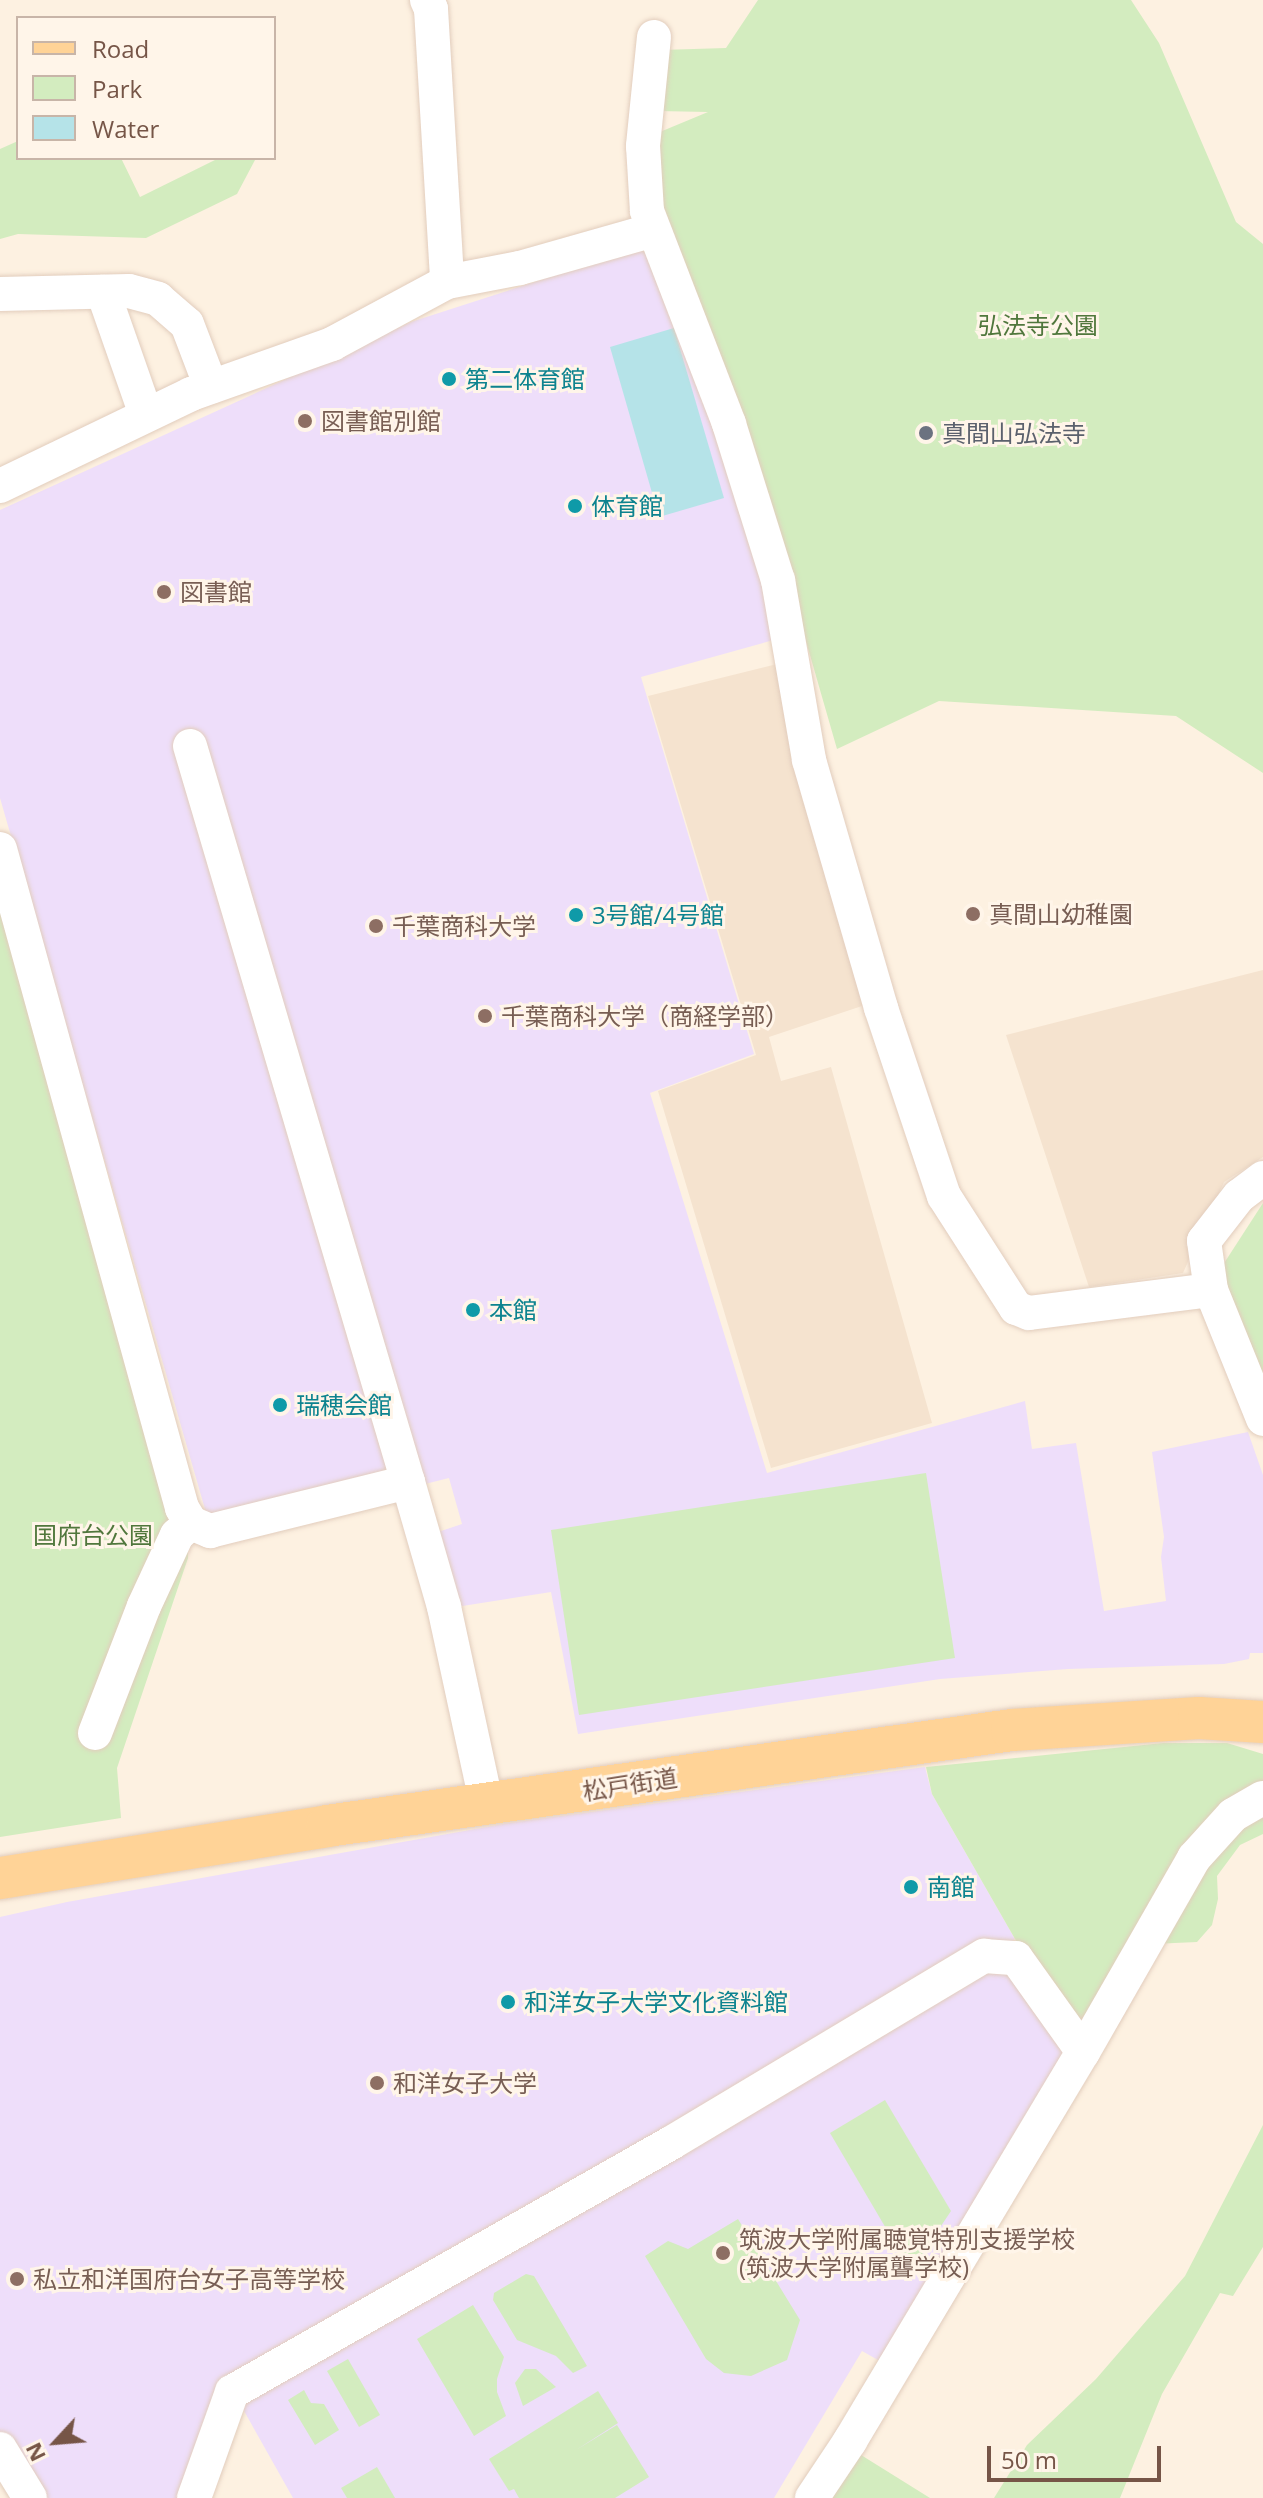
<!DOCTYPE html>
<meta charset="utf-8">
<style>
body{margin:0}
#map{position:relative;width:1263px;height:2498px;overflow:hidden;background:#fdf1e1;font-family:"Open Sans","Noto Sans JP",sans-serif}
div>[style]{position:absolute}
.residential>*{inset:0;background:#f5e3cf}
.education>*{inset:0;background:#eedefa}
.green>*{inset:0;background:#d3ecbf}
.water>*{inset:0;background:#b5e3e8}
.roads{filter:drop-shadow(0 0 2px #e2cdbd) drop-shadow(0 0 2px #e2cdbd)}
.minor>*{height:34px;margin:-17px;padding:0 17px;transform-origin:17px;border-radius:17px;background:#fff}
.major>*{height:42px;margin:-21px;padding:0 21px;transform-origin:21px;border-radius:21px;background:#ffd397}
.dots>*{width:22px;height:22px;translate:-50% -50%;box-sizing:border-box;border:4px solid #fff5e9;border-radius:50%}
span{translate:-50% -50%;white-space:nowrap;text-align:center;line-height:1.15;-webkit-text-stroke:6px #fff5e9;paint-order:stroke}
.park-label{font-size:24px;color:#50773c}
.culture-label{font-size:24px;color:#0d838f}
.left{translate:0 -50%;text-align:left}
.education-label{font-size:24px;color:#785e54}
.worship-label{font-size:24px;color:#5b616d}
.street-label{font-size:24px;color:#765547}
.legend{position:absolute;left:16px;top:16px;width:260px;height:144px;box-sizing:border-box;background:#fff5e9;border:2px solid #c8b5a8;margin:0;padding:10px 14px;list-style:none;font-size:24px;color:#765547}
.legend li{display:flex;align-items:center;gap:16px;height:40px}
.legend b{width:40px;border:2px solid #c8b5a8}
.north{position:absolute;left:16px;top:2402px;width:80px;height:80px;-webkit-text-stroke:6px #fff5e9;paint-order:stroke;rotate:244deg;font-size:22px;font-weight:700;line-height:32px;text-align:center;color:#765547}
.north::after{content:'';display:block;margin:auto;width:28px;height:36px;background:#765547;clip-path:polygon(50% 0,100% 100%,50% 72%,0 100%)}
.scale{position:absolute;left:987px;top:2446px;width:174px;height:36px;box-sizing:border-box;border:4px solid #765547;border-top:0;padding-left:10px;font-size:24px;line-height:28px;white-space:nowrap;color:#765547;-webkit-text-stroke:6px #fff5e9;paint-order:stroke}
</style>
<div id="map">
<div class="residential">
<div style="clip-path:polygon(777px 664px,868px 1004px,769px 1037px,781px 1081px,831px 1067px,932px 1423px,771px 1468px,658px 1091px,756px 1055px,648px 696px)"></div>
<div style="clip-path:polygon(1263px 970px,1263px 1157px,1224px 1182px,1183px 1273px,1089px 1287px,1006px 1035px)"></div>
</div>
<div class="education">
<div style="clip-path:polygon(649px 245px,728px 441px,777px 639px,641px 677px,754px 1054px,650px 1093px,767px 1473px,1025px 1401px,1032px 1449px,1076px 1443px,1104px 1611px,1166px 1601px,1161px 1557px,1164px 1537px,1152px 1452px,1248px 1432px,1263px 1475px,1263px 1653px,1250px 1653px,1249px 1659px,1224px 1664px,1068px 1669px,940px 1679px,578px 1734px,551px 1592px,456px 1607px,435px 1533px,462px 1524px,449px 1478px,421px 1485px,392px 1468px,380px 1477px,209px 1523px,0 798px,0 510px,411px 322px)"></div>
<div style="clip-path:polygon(925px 1767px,932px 1794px,1015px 1939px,227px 2384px,186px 2498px,38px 2498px,0 2435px,0 1917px,67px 1902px,509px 1823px)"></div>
<div style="clip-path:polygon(987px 1963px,1013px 1970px,1070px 2057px,887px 2365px,862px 2351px,774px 2498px,293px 2498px,239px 2402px)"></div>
</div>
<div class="green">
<div style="clip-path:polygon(758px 0,1131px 0,1159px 43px,1236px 222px,1263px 244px,1263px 773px,1176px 716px,939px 701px,837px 749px,755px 464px,665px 236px,643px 139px,708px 112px,658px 111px,661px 50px,726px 48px)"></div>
<div style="clip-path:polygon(18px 141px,18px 158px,121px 158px,140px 197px,219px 158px,255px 160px,237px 194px,146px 238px,18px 234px,0 239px,0 149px)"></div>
<div style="clip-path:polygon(0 872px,188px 1522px,188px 1558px,117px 1768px,121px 1818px,0 1837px)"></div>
<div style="clip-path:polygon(1263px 1203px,1263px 1387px,1219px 1271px)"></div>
<div style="clip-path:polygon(926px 1473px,955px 1658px,579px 1715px,551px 1530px)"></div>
<div style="clip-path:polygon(1163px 1743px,1227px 1743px,1263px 1754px,1263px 1834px,1240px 1845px,1217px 1876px,1218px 1899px,1212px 1925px,1197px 1942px,1130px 1945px,1084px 2026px,1070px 2022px,1015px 1939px,932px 1794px,926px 1767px)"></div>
<div style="clip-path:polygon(885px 2100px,951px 2211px,911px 2271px,830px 2133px)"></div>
<div style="clip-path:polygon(1263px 2125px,1263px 2247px,1233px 2296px,1220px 2293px,1162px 2394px,1120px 2498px,994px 2498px,1027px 2445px,1096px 2379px,1185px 2276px)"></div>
<div style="clip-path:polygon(738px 2219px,800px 2320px,787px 2360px,751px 2376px,724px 2373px,706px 2359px,645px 2256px,668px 2241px,688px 2249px)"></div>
<div style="clip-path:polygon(526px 2274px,534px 2276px,587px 2366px,573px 2373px,556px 2356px,517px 2340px,493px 2300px,494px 2293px)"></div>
<div style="clip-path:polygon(473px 2305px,504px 2357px,497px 2379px,497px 2392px,506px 2416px,474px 2436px,417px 2339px)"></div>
<div style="clip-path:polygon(348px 2359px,380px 2415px,359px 2427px,327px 2371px)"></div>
<div style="clip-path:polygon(525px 2369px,536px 2369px,556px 2387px,523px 2406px,515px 2383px)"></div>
<div style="clip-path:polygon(304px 2390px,311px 2403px,324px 2404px,339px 2430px,315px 2445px,288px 2400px)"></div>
<div style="clip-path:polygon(598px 2391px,618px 2423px,576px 2450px,617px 2425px,649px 2477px,615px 2498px,519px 2498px,514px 2489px,509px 2491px,489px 2459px)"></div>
<div style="clip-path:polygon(853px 2450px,930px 2498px,819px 2498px)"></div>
<div style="clip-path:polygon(377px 2467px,395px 2498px,347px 2498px,341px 2488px)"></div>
</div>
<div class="water">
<div style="clip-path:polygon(674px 328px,724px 498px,659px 517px,610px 347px)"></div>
</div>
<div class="roads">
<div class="minor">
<div style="left:427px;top:0;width:10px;rotate:66deg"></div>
<div style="left:431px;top:9px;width:273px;rotate:86.6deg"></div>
<div style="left:654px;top:37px;width:110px;rotate:95.8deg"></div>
<div style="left:643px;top:146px;width:65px;rotate:86.5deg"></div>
<div style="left:647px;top:211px;width:228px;rotate:68.9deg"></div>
<div style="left:729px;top:424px;width:164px;rotate:72.6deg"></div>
<div style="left:778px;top:580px;width:183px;rotate:80.2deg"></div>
<div style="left:809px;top:760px;width:258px;rotate:73.8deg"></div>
<div style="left:881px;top:1008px;width:198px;rotate:71.5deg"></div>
<div style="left:944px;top:1196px;width:133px;rotate:57.3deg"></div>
<div style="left:1016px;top:1308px;width:14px;rotate:21deg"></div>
<div style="left:1029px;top:1313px;width:183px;rotate:-7.2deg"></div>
<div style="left:103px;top:292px;width:130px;rotate:70.7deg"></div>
<div style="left:0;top:294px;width:129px;rotate:-1.3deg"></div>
<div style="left:129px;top:291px;width:30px;rotate:15deg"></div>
<div style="left:158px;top:299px;width:38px;rotate:41deg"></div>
<div style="left:187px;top:324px;width:67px;rotate:69.1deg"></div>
<div style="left:0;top:486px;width:212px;rotate:-25.7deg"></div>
<div style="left:191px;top:394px;width:150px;rotate:-19.5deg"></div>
<div style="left:332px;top:344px;width:131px;rotate:-28.3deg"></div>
<div style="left:447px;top:282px;width:74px;rotate:-10.9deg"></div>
<div style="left:520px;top:268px;width:138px;rotate:-15.9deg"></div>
<div style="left:190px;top:746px;width:768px;rotate:73.5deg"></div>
<div style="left:0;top:849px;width:684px;rotate:74.56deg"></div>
<div style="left:182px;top:1508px;width:17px;rotate:59deg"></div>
<div style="left:191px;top:1523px;width:21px;rotate:23deg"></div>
<div style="left:210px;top:1531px;width:204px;rotate:-13.9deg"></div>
<div style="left:408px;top:1482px;width:130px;rotate:73.9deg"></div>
<div style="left:444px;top:1607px;width:204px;rotate:77.8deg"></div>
<div style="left:1263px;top:1178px;width:30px;rotate:143deg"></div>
<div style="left:1239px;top:1196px;width:57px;rotate:127.9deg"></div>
<div style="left:1204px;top:1241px;width:49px;rotate:81.9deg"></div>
<div style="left:1211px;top:1290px;width:139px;rotate:68deg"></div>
<div style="left:95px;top:1733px;width:136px;rotate:-68.9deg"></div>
<div style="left:144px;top:1606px;width:78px;rotate:-65.1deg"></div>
<div style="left:177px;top:1535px;width:18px;rotate:-41deg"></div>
<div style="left:0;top:2449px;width:57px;rotate:58.5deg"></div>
<div style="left:194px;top:2498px;width:113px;rotate:-70.3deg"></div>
<div style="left:232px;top:2392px;width:505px;rotate:-29.56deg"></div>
<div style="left:671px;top:2143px;width:365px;rotate:-30.9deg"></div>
<div style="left:984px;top:1956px;width:32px;rotate:4deg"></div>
<div style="left:1016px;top:1958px;width:115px;rotate:54.5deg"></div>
<div style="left:812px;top:2498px;width:69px;rotate:-56.3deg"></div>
<div style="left:850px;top:2441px;width:453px;rotate:-59.1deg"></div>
<div style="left:1083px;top:2052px;width:224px;rotate:-60.2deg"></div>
<div style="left:1194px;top:1858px;width:58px;rotate:-47.8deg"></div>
<div style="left:1233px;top:1815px;width:34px;rotate:-30deg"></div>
</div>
<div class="major">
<div style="left:0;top:1878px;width:331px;rotate:-9deg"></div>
<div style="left:327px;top:1826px;width:692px;rotate:-7.98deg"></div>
<div style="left:1012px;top:1730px;width:187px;rotate:-3.7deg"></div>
<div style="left:1199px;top:1718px;width:64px;rotate:3.6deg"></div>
</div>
</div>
<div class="dots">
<div style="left:449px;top:379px;background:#0f9aa8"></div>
<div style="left:305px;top:421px;background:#8d6e63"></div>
<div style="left:926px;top:433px;background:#6b7280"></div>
<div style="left:575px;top:506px;background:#0f9aa8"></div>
<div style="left:164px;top:592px;background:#8d6e63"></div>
<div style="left:973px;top:914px;background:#8d6e63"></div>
<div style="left:576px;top:915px;background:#0f9aa8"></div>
<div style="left:376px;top:926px;background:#8d6e63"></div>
<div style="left:485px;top:1016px;background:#8d6e63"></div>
<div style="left:473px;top:1310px;background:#0f9aa8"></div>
<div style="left:280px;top:1405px;background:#0f9aa8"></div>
<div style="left:911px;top:1887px;background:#0f9aa8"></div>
<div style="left:508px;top:2002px;background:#0f9aa8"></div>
<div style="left:377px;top:2083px;background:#8d6e63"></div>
<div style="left:723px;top:2253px;background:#8d6e63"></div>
<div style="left:17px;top:2279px;background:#8d6e63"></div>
</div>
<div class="park-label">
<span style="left:1038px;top:325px">弘法寺公園</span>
<span style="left:93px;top:1535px">国府台公園</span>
</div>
<div class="culture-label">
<span class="left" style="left:465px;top:379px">第二体育館</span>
<span class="left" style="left:591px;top:506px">体育館</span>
<span class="left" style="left:592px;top:915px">3号館/4号館</span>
<span class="left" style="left:489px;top:1310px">本館</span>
<span class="left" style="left:296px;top:1405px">瑞穂会館</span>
<span class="left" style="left:927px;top:1887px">南館</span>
<span class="left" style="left:524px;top:2002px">和洋女子大学文化資料館</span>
</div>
<div class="education-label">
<span class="left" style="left:321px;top:421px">図書館別館</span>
<span class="left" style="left:180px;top:592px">図書館</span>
<span class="left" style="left:989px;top:914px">真間山幼稚園</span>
<span class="left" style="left:392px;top:926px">千葉商科大学</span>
<span class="left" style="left:501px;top:1016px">千葉商科大学（商経学部）</span>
<span class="left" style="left:393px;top:2083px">和洋女子大学</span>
<span class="left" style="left:739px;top:2253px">筑波大学附属聴覚特別支援学校<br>(筑波大学附属聾学校)</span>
<span class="left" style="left:33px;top:2279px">私立和洋国府台女子高等学校</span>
</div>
<div class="worship-label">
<span class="left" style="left:942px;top:433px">真間山弘法寺</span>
</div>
<div class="street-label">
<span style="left:630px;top:1784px;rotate:-9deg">松戸街道</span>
</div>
<ul class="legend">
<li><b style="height:10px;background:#ffd397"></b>Road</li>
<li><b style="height:22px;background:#d3ecbf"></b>Park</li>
<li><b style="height:22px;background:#b5e3e8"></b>Water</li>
</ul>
<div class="north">N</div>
<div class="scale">50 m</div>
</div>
